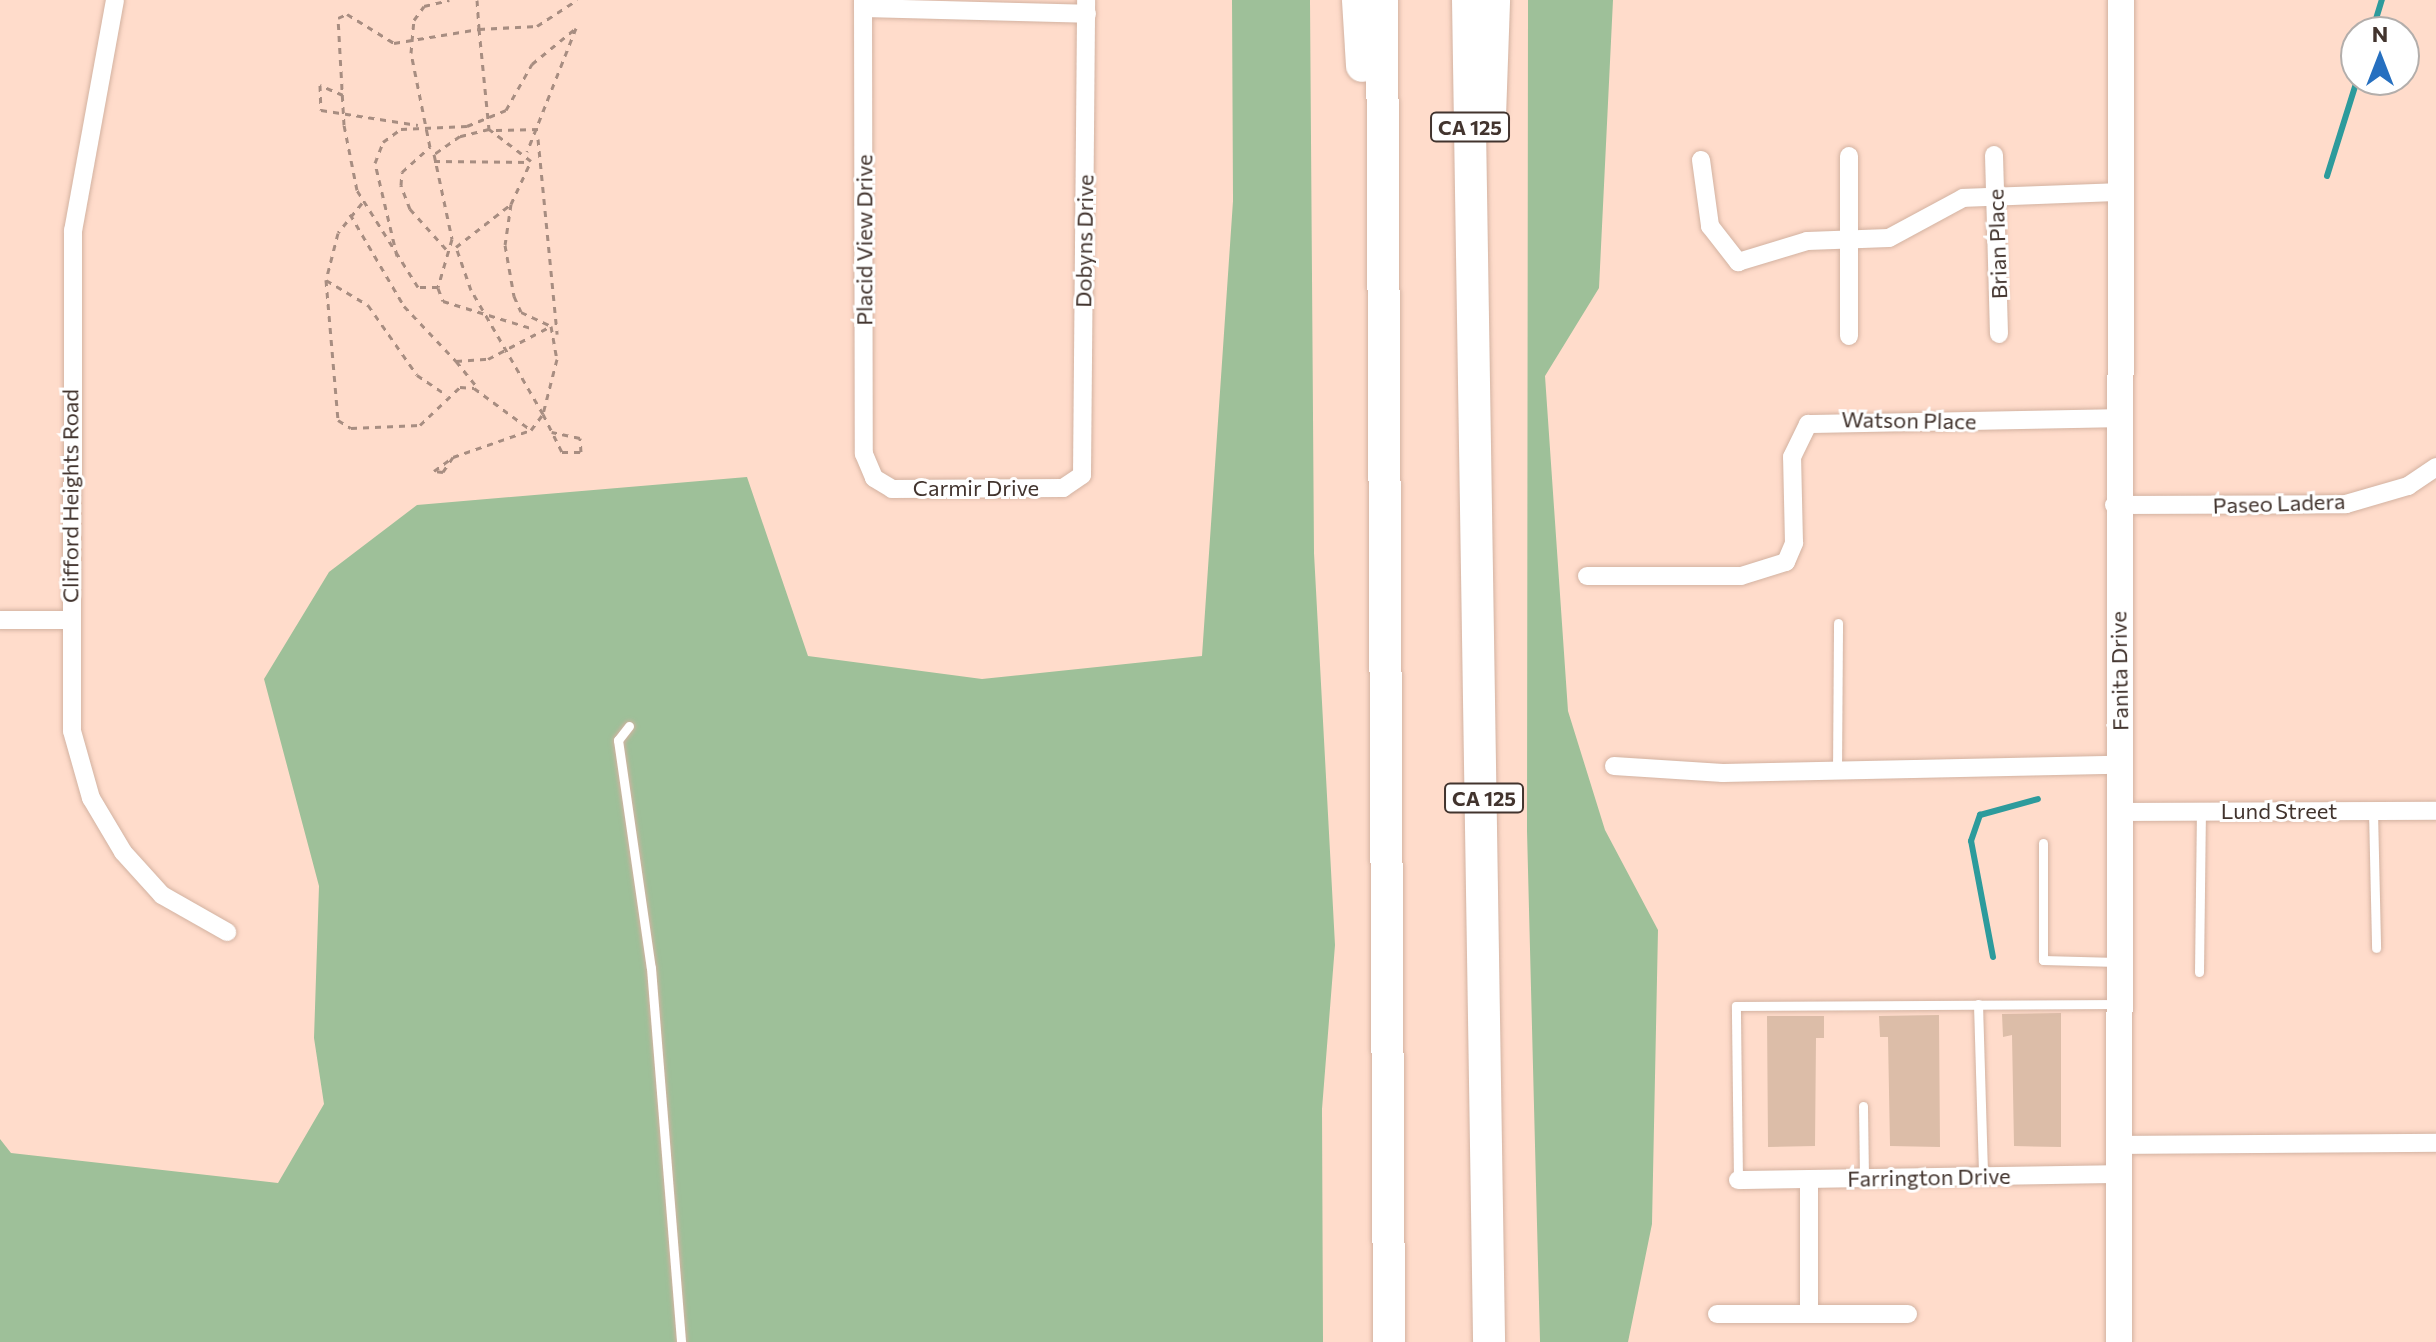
<!DOCTYPE html>
<style>
body{margin:0}
#map{position:relative;width:2436px;height:1342px;overflow:hidden;background:#ffdccb;font-family:Commissioner,sans-serif}
div>[style]{position:absolute}
.green>*{inset:0;background:#9ec099}
.stream>*{height:6px;margin:-3px;padding:0 3px;transform-origin:3px;border-radius:3px;background:#2d9b9c}
.building>*{inset:0;background:#dcbda8}
.path>*{height:3px;margin-top:-1.5px;transform-origin:0;background:repeating-linear-gradient(90deg,#a78d81 0 6px,transparent 0 12px)}
.roads{filter:drop-shadow(0 0 2px #d3b2a1) drop-shadow(0 0 2px #d3b2a1)}
.lane>*{height:9px;margin:-4.5px;padding:0 4.5px;transform-origin:4.5px;border-radius:4.5px;background:#fff}
.street>*{height:18px;margin:-9px;padding:0 9px;transform-origin:9px;border-radius:9px;background:#fff}
.secondary>*{height:26px;margin:-13px;padding:0 13px;transform-origin:13px;border-radius:13px;background:#fff}
.highway>*{height:32px;margin:-16px;padding:0 16px;transform-origin:16px;border-radius:16px;background:#fff}
span{translate:-50% -50%;white-space:nowrap;text-align:center;line-height:1.15;-webkit-text-stroke:6px #fff;paint-order:stroke}
.shield-label span{padding:2px 6px;background:#fff;border:2px solid;border-radius:6px;-webkit-text-stroke-width:0}
.shield-label{font-size:20px;color:#42342e;font-weight:700}
.street-label{font-size:22px;color:#42342e}
.north{position:absolute;left:2340px;top:16px;width:80px;height:80px;box-sizing:border-box;background:#fff;border:2px solid #b3aeab;border-radius:50%;rotate:0deg;font-size:22px;font-weight:700;line-height:32px;text-align:center;color:#42342e}
.north::after{content:'';display:block;margin:auto;width:28px;height:36px;background:#2770c0;clip-path:polygon(50% 0,100% 100%,50% 72%,0 100%)}
</style>
<div id="map">
<div class="green">
<div style="clip-path:polygon(1232px 0,1310px 0,1314px 553px,1335px 945px,1322px 1109px,1323px 1342px,0 1342px,0 1139px,11px 1153px,278px 1183px,324px 1104px,314px 1038px,319px 886px,264px 679px,329px 572px,417px 505px,747px 477px,808px 656px,982px 679px,1202px 656px,1233px 201px)"></div>
<div style="clip-path:polygon(1528px 0,1613px 0,1599px 288px,1545px 376px,1568px 711px,1605px 830px,1658px 930px,1652px 1224px,1628px 1342px,1540px 1342px,1527px 831px)"></div>
</div>
<div class="stream">
<div style="left:2372px;top:32px;width:34px;rotate:-73deg"></div>
<div style="left:2327px;top:176px;width:101px;rotate:-72.6deg"></div>
<div style="left:1993px;top:957px;width:118px;rotate:-100.7deg"></div>
<div style="left:1971px;top:841px;width:28px;rotate:-71deg"></div>
<div style="left:1980px;top:815px;width:60px;rotate:-15.4deg"></div>
</div>
<div class="building">
<div style="clip-path:polygon(2061px 1013px,2061px 1147px,2014px 1146px,2012px 1035px,2003px 1037px,2002px 1014px)"></div>
<div style="clip-path:polygon(1939px 1015px,1940px 1147px,1890px 1146px,1888px 1037px,1880px 1037px,1879px 1016px)"></div>
<div style="clip-path:polygon(1767px 1016px,1824px 1016px,1824px 1038px,1816px 1038px,1815px 1146px,1768px 1147px)"></div>
</div>
<div class="path">
<div style="left:477px;top:0;width:29px;rotate:86deg"></div>
<div style="left:479px;top:29px;width:58px;rotate:-3deg"></div>
<div style="left:537px;top:26px;width:48px;rotate:-33deg"></div>
<div style="left:343px;top:95px;width:25px;rotate:-157deg"></div>
<div style="left:320px;top:85px;width:25px;rotate:88deg"></div>
<div style="left:321px;top:110px;width:98px;rotate:8.8deg"></div>
<div style="left:496px;top:130px;width:44px;rotate:-1.3deg"></div>
<div style="left:538px;top:139px;width:196px;rotate:84.4deg"></div>
<div style="left:434px;top:161px;width:95px;rotate:0.6deg"></div>
<div style="left:362px;top:203px;width:38px;rotate:129deg"></div>
<div style="left:338px;top:233px;width:49px;rotate:104.3deg"></div>
<div style="left:326px;top:280px;width:141px;rotate:85.1deg"></div>
<div style="left:338px;top:420px;width:15px;rotate:32deg"></div>
<div style="left:351px;top:428px;width:69px;rotate:-2.5deg"></div>
<div style="left:420px;top:425px;width:55px;rotate:-43.5deg"></div>
<div style="left:460px;top:387px;width:14px;rotate:4deg"></div>
<div style="left:474px;top:388px;width:71px;rotate:36.4deg"></div>
<div style="left:511px;top:204px;width:41px;rotate:98.3deg"></div>
<div style="left:505px;top:245px;width:52px;rotate:80deg"></div>
<div style="left:514px;top:296px;width:17px;rotate:66deg"></div>
<div style="left:521px;top:312px;width:33px;rotate:25deg"></div>
<div style="left:350px;top:214px;width:107px;rotate:59.6deg"></div>
<div style="left:404px;top:306px;width:76px;rotate:46.6deg"></div>
<div style="left:456px;top:361px;width:32px;rotate:-4deg"></div>
<div style="left:488px;top:359px;width:71px;rotate:-27.6deg"></div>
<div style="left:551px;top:326px;width:34px;rotate:80deg"></div>
<div style="left:557px;top:359px;width:57px;rotate:104.3deg"></div>
<div style="left:543px;top:414px;width:42px;rotate:63.4deg"></div>
<div style="left:562px;top:452px;width:19px"></div>
<div style="left:581px;top:452px;width:14px;rotate:-94deg"></div>
<div style="left:580px;top:438px;width:29px;rotate:-168deg"></div>
<div style="left:446px;top:249px;width:54px;rotate:-132deg"></div>
<div style="left:410px;top:209px;width:26px;rotate:-111deg"></div>
<div style="left:401px;top:185px;width:13px;rotate:-86deg"></div>
<div style="left:402px;top:172px;width:38px;rotate:-42deg"></div>
<div style="left:430px;top:147px;width:96px;rotate:-101.4deg"></div>
<div style="left:411px;top:53px;width:33px;rotate:-85deg"></div>
<div style="left:414px;top:20px;width:17px;rotate:-54deg"></div>
<div style="left:424px;top:6px;width:26px;rotate:-13deg"></div>
<div style="left:397px;top:256px;width:96px;rotate:-103.3deg"></div>
<div style="left:375px;top:163px;width:22px;rotate:-69deg"></div>
<div style="left:383px;top:142px;width:22px;rotate:-36deg"></div>
<div style="left:401px;top:129px;width:66px;rotate:-2.6deg"></div>
<div style="left:467px;top:126px;width:42px;rotate:-22.3deg"></div>
<div style="left:506px;top:110px;width:53px;rotate:-60.5deg"></div>
<div style="left:532px;top:64px;width:57px;rotate:-39.3deg"></div>
<div style="left:576px;top:28px;width:133px;rotate:111.6deg"></div>
<div style="left:326px;top:280px;width:49px;rotate:30.8deg"></div>
<div style="left:368px;top:305px;width:85px;rotate:55deg"></div>
<div style="left:417px;top:375px;width:36px;rotate:34deg"></div>
<div style="left:438px;top:288px;width:14px;rotate:69deg"></div>
<div style="left:443px;top:301px;width:95px;rotate:17.1deg"></div>
<div style="left:456px;top:361px;width:36px;rotate:51deg"></div>
<div style="left:453px;top:457px;width:18px;rotate:124deg"></div>
<div style="left:443px;top:472px;width:9px;rotate:-174deg"></div>
<div style="left:434px;top:471px;width:24px;rotate:-36deg"></div>
<div style="left:453px;top:457px;width:83px;rotate:-19.1deg"></div>
<div style="left:531px;top:430px;width:20px;rotate:-53deg"></div>
<div style="left:543px;top:414px;width:143px;rotate:-120.1deg"></div>
<div style="left:471px;top:290px;width:46px;rotate:-109.2deg"></div>
<div style="left:456px;top:247px;width:70px;rotate:-38deg"></div>
<div style="left:511px;top:204px;width:47px;rotate:-65.1deg"></div>
<div style="left:531px;top:161px;width:53px;rotate:-142.7deg"></div>
<div style="left:489px;top:129px;width:30px;rotate:166deg"></div>
<div style="left:460px;top:136px;width:32px;rotate:145deg"></div>
<div style="left:434px;top:154px;width:87px;rotate:78deg"></div>
<div style="left:452px;top:239px;width:50px;rotate:106.3deg"></div>
<div style="left:438px;top:287px;width:20px;rotate:180deg"></div>
<div style="left:418px;top:287px;width:115px;rotate:-122.2deg"></div>
<div style="left:357px;top:190px;width:66px;rotate:-101.3deg"></div>
<div style="left:344px;top:125px;width:107px;rotate:-93.2deg"></div>
<div style="left:338px;top:18px;width:10px;rotate:-24deg"></div>
<div style="left:347px;top:14px;width:55px;rotate:31.7deg"></div>
<div style="left:394px;top:43px;width:86px;rotate:-9.4deg"></div>
<div style="left:479px;top:29px;width:100px;rotate:84.3deg"></div>
</div>
<div class="roads">
<div class="lane">
<div style="left:629px;top:726px;width:18px;rotate:128deg"></div>
<div style="left:618px;top:740px;width:230px;rotate:81.8deg"></div>
<div style="left:651px;top:968px;width:375px;rotate:85.4deg"></div>
<div style="left:1837px;top:772px;width:149px;rotate:-89.6deg"></div>
<div style="left:2373px;top:811px;width:137px;rotate:88.7deg"></div>
<div style="left:2043px;top:843px;width:117px;rotate:90deg"></div>
<div style="left:2043px;top:960px;width:74px;rotate:1.5deg"></div>
<div style="left:2199px;top:972px;width:161px;rotate:-89.3deg"></div>
<div style="left:1978px;top:1004px;width:172px;rotate:88.3deg"></div>
<div style="left:1863px;top:1106px;width:72px;rotate:89.2deg"></div>
<div style="left:1738px;top:1180px;width:174px;rotate:-90.7deg"></div>
<div style="left:1736px;top:1006px;width:381px;rotate:-0.3deg"></div>
</div>
<div class="street">
<div style="left:115px;top:0;width:234px;rotate:100.3deg"></div>
<div style="left:73px;top:230px;width:501px;rotate:90.11deg"></div>
<div style="left:72px;top:731px;width:70px;rotate:74.2deg"></div>
<div style="left:91px;top:798px;width:63px;rotate:59.3deg"></div>
<div style="left:123px;top:852px;width:58px;rotate:47.8deg"></div>
<div style="left:162px;top:895px;width:75px;rotate:29.6deg"></div>
<div style="left:863px;top:0;width:454px;rotate:89.9deg"></div>
<div style="left:864px;top:454px;width:26px;rotate:67deg"></div>
<div style="left:874px;top:478px;width:21px;rotate:31deg"></div>
<div style="left:892px;top:489px;width:171px;rotate:-0.3deg"></div>
<div style="left:1063px;top:488px;width:23px;rotate:-34deg"></div>
<div style="left:1082px;top:475px;width:475px;rotate:-89.5deg"></div>
<div style="left:863px;top:8px;width:224px;rotate:1.5deg"></div>
<div style="left:1994px;top:155px;width:179px;rotate:88.4deg"></div>
<div style="left:1701px;top:160px;width:67px;rotate:82.2deg"></div>
<div style="left:1710px;top:226px;width:46px;rotate:52.1deg"></div>
<div style="left:1738px;top:262px;width:72px;rotate:-16.9deg"></div>
<div style="left:1807px;top:241px;width:82px;rotate:-2.1deg"></div>
<div style="left:1889px;top:238px;width:84px;rotate:-28.4deg"></div>
<div style="left:1963px;top:198px;width:157px;rotate:-2.2deg"></div>
<div style="left:1849px;top:336px;width:180px;rotate:-90deg"></div>
<div style="left:2114px;top:505px;width:232px;rotate:-0.2deg"></div>
<div style="left:2346px;top:504px;width:65px;rotate:-16.2deg"></div>
<div style="left:2408px;top:486px;width:34px;rotate:-34deg"></div>
<div style="left:1587px;top:576px;width:154px"></div>
<div style="left:1741px;top:576px;width:47px;rotate:-17.3deg"></div>
<div style="left:1786px;top:562px;width:21px;rotate:-67deg"></div>
<div style="left:1794px;top:543px;width:86px;rotate:-91.3deg"></div>
<div style="left:1792px;top:457px;width:37px;rotate:-64deg"></div>
<div style="left:1808px;top:424px;width:309px;rotate:-1.1deg"></div>
<div style="left:0;top:620px;width:70px"></div>
<div style="left:1614px;top:766px;width:109px;rotate:3.7deg"></div>
<div style="left:1723px;top:773px;width:398px;rotate:-1.2deg"></div>
<div style="left:2121px;top:812px;width:315px;rotate:-0.2deg"></div>
<div style="left:2119px;top:1145px;width:317px;rotate:-0.4deg"></div>
<div style="left:1809px;top:1179px;width:135px;rotate:90deg"></div>
<div style="left:1738px;top:1180px;width:381px;rotate:-0.9deg"></div>
<div style="left:1717px;top:1314px;width:191px"></div>
</div>
<div class="secondary">
<div style="left:2119px;top:1342px;width:1342px;rotate:-89.91deg"></div>
</div>
<div class="highway">
<div style="left:1358px;top:0;width:66px;rotate:86.5deg"></div>
<div style="left:1382px;top:0;width:1342px;rotate:89.7deg"></div>
<div style="left:1468px;top:0;width:1342px;rotate:89.1deg"></div>
<div style="left:1490px;top:117px;width:117px;rotate:-88deg"></div>
</div>
</div>
<div class="shield-label">
<span style="left:1470px;top:127px">CA 125</span>
<span style="left:1484px;top:798px">CA 125</span>
</div>
<div class="street-label">
<span style="left:864px;top:240px;rotate:-90deg">Placid View Drive</span>
<span style="left:1084px;top:241px;rotate:-89deg">Dobyns Drive</span>
<span style="left:1997px;top:244px;rotate:-92deg">Brian Place</span>
<span style="left:1909px;top:420px;rotate:1deg">Watson Place</span>
<span style="left:976px;top:488px">Carmir Drive</span>
<span style="left:70px;top:496px;rotate:-90deg">Clifford Heights Road</span>
<span style="left:2279px;top:503px;rotate:-2deg">Paseo Ladera</span>
<span style="left:2119px;top:671px;rotate:-91deg">Fanita Drive</span>
<span style="left:2279px;top:811px">Lund Street</span>
<span style="left:1929px;top:1177px;rotate:-1deg">Farrington Drive</span>
</div>
<div class="north">N</div>
</div>
